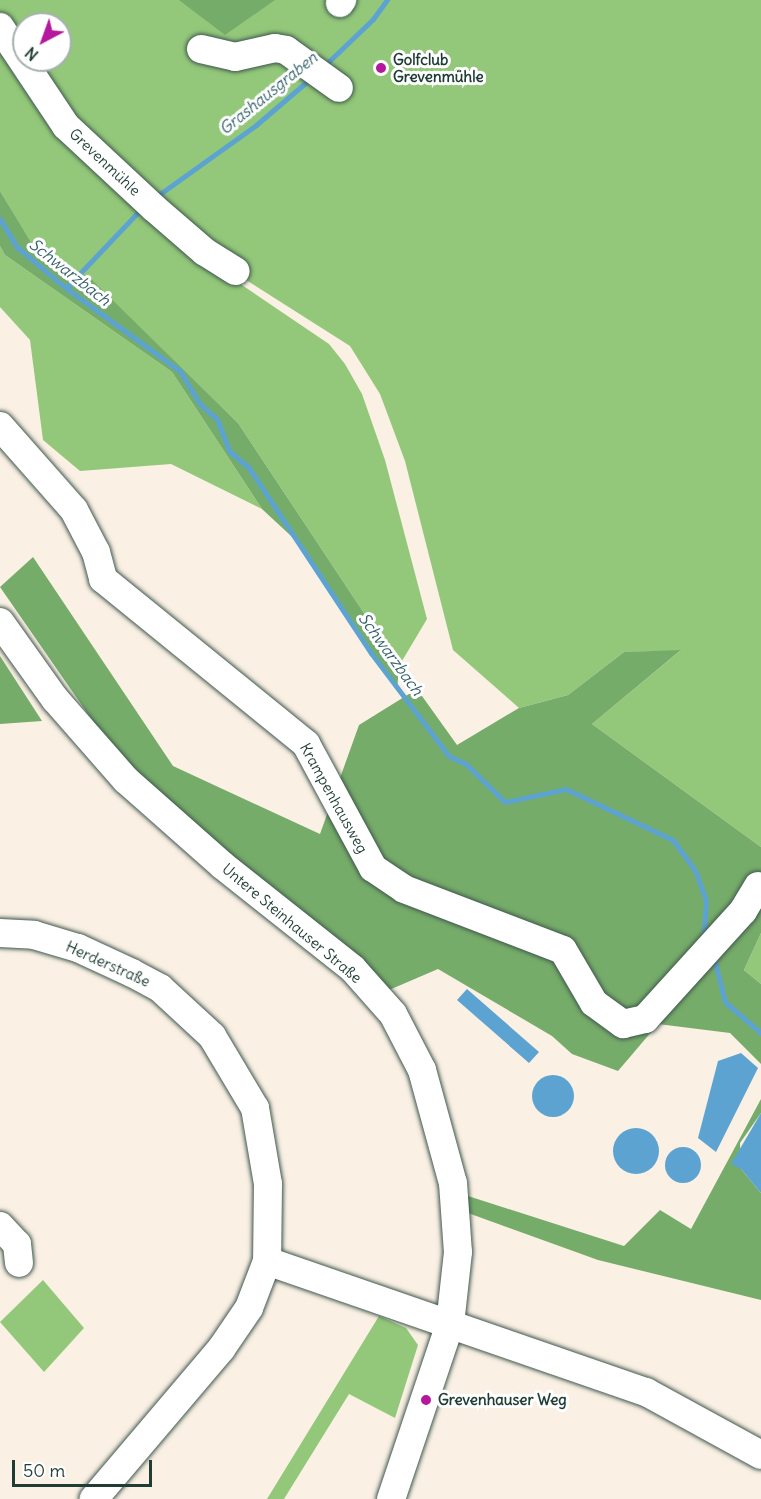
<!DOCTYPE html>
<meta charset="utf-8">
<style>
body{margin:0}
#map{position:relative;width:761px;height:1499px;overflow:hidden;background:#faf0e4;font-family:Delius,sans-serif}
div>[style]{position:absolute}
.green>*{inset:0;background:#93c87a}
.forest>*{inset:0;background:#76ac6a}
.water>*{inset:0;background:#5ca3d2}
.round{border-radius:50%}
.stream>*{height:5px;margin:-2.5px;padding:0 2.5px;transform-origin:2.5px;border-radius:2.5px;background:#5ca3d2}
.roads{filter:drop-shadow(0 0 2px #40584e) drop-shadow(0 0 2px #40584e)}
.minor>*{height:28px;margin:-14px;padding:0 14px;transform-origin:14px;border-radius:14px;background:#fff}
.dots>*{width:16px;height:16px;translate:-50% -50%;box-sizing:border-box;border:3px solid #fff;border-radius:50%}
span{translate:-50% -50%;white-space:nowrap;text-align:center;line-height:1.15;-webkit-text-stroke:6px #fff;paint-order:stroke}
.poi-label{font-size:15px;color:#1f3d34;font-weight:700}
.left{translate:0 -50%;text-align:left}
.street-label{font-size:15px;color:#1f3d34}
.water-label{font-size:16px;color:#34616b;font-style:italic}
.north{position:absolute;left:12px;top:12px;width:60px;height:60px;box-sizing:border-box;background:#fff;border:2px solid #a5b1ae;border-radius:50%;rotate:221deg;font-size:16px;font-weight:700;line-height:24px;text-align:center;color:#1f3d34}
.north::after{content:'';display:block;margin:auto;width:21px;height:27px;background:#b5179e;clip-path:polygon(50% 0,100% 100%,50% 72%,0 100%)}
.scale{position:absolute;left:12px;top:1460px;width:140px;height:27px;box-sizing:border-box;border:3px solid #1f3d34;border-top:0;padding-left:8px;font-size:18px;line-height:21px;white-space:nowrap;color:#1f3d34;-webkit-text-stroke:4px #fff;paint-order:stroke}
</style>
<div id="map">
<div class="green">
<div style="clip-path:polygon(evenodd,0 0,761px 0,761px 847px,592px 724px,680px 651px,624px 652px,568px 695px,519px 708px,453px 650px,405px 461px,380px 394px,350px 346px,207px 255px,0 37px,0 0,24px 24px,60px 24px,60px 60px,24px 60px,24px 24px)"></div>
<div style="clip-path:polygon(0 46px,202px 258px,329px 344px,345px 364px,362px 394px,385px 460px,427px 619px,399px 666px,238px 423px,91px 280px,32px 246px,0 191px)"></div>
<div style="clip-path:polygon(0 246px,5px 255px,172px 372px,262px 509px,171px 464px,80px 471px,43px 440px,30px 340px,0 307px)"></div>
<div style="clip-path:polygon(761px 933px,761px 984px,744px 970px)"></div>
<div style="clip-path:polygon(43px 1280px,84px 1328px,44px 1372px,0 1322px)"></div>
<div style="clip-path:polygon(379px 1316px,406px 1328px,418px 1345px,395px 1418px,349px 1394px,284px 1499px,267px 1499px)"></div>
</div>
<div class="forest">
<div style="clip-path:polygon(179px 0,275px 0,225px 35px)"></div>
<div style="clip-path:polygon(0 191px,33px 246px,91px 279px,238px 423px,399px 666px,397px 691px,304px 548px,262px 509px,172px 372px,5px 255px,0 246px)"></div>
<div style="clip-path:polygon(33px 557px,173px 766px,320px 834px,359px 725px,417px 689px,457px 745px,519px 708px,568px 695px,624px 652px,681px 650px,592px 724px,761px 847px,761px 933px,744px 970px,761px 984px,761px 1064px,730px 1033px,658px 1024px,618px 1071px,572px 1054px,552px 1036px,438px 969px,389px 990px,124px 766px,0 587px)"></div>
<div style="clip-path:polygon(0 656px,42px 721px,0 724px)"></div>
<div style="clip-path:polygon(761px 1099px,761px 1113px,740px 1143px,741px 1169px,761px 1193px,761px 1300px,598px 1260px,468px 1213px,468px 1196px,624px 1246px,660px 1210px,691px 1229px)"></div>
</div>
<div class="water">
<div style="clip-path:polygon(467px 989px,539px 1052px,529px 1063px,457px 1000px)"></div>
<div style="clip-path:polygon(741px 1053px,758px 1068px,716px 1152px,698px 1138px,718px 1061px)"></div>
<div class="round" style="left:532px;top:1075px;width:42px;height:42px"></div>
<div style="clip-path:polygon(761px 1113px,761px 1193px,741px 1169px,731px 1164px)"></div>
<div class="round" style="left:613px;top:1128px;width:46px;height:46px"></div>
<div class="round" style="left:665px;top:1147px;width:36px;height:36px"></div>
</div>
<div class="stream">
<div style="left:324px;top:66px;width:68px;rotate:-43.8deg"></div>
<div style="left:373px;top:19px;width:24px;rotate:-54deg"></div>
<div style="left:157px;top:196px;width:122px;rotate:-35.6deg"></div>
<div style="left:256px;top:125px;width:72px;rotate:-40.5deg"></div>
<div style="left:0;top:219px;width:33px;rotate:59deg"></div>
<div style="left:17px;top:247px;width:64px;rotate:39.9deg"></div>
<div style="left:66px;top:288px;width:141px;rotate:36.1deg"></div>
<div style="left:180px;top:371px;width:37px;rotate:59deg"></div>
<div style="left:199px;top:403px;width:24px;rotate:42deg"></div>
<div style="left:217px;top:419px;width:34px;rotate:69deg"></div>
<div style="left:229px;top:451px;width:26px;rotate:40deg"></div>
<div style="left:249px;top:468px;width:222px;rotate:56.6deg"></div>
<div style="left:371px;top:653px;width:129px;rotate:52.9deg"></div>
<div style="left:449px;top:756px;width:19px;rotate:25deg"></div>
<div style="left:466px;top:764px;width:54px;rotate:44.3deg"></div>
<div style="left:505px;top:802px;width:62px;rotate:-12deg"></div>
<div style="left:566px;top:789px;width:119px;rotate:25.5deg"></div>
<div style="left:673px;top:840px;width:37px;rotate:54deg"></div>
<div style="left:695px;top:870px;width:32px;rotate:70deg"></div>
<div style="left:706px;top:900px;width:29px;rotate:94deg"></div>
<div style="left:704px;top:929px;width:9px;rotate:72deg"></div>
<div style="left:66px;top:288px;width:106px;rotate:-46.5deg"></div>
<div style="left:714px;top:958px;width:45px;rotate:76deg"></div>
<div style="left:725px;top:1002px;width:48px;rotate:40.7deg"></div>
</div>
<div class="roads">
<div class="minor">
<div style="left:340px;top:3px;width:4px;rotate:-56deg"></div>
<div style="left:0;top:27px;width:119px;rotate:56.3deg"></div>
<div style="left:66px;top:126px;width:120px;rotate:43deg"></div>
<div style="left:154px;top:208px;width:67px;rotate:40.8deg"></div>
<div style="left:205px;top:252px;width:36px;rotate:32deg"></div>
<div style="left:201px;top:49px;width:35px;rotate:13deg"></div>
<div style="left:235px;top:57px;width:41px;rotate:-12.7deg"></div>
<div style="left:275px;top:48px;width:11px;rotate:10deg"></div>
<div style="left:286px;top:50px;width:65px;rotate:35.6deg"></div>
<div style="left:0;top:426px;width:112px;rotate:48.6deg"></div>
<div style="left:74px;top:510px;width:47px;rotate:62.4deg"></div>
<div style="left:96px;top:552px;width:28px;rotate:75deg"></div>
<div style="left:103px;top:579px;width:262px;rotate:39.1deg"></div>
<div style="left:306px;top:744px;width:141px;rotate:61.6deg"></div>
<div style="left:373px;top:868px;width:37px;rotate:34deg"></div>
<div style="left:404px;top:889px;width:170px;rotate:21deg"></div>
<div style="left:563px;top:950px;width:61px;rotate:59.7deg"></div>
<div style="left:594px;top:1003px;width:36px;rotate:36deg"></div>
<div style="left:623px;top:1024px;width:23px;rotate:-13deg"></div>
<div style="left:645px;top:1019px;width:146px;rotate:-47.8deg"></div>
<div style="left:743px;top:911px;width:29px;rotate:-59deg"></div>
<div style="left:0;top:622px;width:95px;rotate:54.5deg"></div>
<div style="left:55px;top:699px;width:108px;rotate:48.8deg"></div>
<div style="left:126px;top:780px;width:128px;rotate:41.5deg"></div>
<div style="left:222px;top:865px;width:167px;rotate:38.4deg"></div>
<div style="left:353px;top:969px;width:60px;rotate:48.4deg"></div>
<div style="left:393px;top:1014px;width:63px;rotate:62.6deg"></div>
<div style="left:422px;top:1070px;width:117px;rotate:74.7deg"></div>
<div style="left:453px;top:1183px;width:69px;rotate:85.9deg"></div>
<div style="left:458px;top:1252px;width:72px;rotate:96.3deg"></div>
<div style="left:450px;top:1324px;width:185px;rotate:108.6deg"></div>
<div style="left:0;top:933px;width:34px;rotate:3deg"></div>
<div style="left:34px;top:935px;width:46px;rotate:16.5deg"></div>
<div style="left:78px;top:948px;width:60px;rotate:24.8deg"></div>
<div style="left:132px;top:973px;width:32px;rotate:28deg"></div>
<div style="left:160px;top:988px;width:71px;rotate:42.7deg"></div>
<div style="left:212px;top:1036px;width:84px;rotate:59.2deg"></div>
<div style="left:255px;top:1108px;width:77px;rotate:80.3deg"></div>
<div style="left:268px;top:1184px;width:77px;rotate:90.7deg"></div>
<div style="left:267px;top:1261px;width:50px;rotate:111deg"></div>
<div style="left:249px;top:1308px;width:50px;rotate:124.3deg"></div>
<div style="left:221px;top:1349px;width:197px;rotate:130.3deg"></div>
<div style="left:0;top:1226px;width:25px;rotate:47deg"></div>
<div style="left:17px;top:1244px;width:19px;rotate:84deg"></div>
<div style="left:267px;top:1261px;width:401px;rotate:19.1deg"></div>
<div style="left:646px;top:1392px;width:131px;rotate:28.7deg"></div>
</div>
</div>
<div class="dots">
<div style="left:381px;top:68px;background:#b5179e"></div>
<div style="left:426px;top:1400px;background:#b5179e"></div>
</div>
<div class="poi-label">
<span class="left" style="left:393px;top:68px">Golfclub<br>Grevenmühle</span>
<span class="left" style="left:438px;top:1400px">Grevenhauser Weg</span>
</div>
<div class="street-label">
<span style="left:105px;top:162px;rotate:43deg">Grevenmühle</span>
<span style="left:334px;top:798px;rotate:61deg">Krampenhausweg</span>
<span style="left:292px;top:923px;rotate:40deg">Untere Steinhauser Straße</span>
<span style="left:108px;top:964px;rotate:24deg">Herderstraße</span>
</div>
<div class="water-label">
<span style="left:268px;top:93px;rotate:-39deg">Grashausgraben</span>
<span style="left:70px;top:272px;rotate:38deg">Schwarzbach</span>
<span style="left:391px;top:654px;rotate:54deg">Schwarzbach</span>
</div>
<div class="north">N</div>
<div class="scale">50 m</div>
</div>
